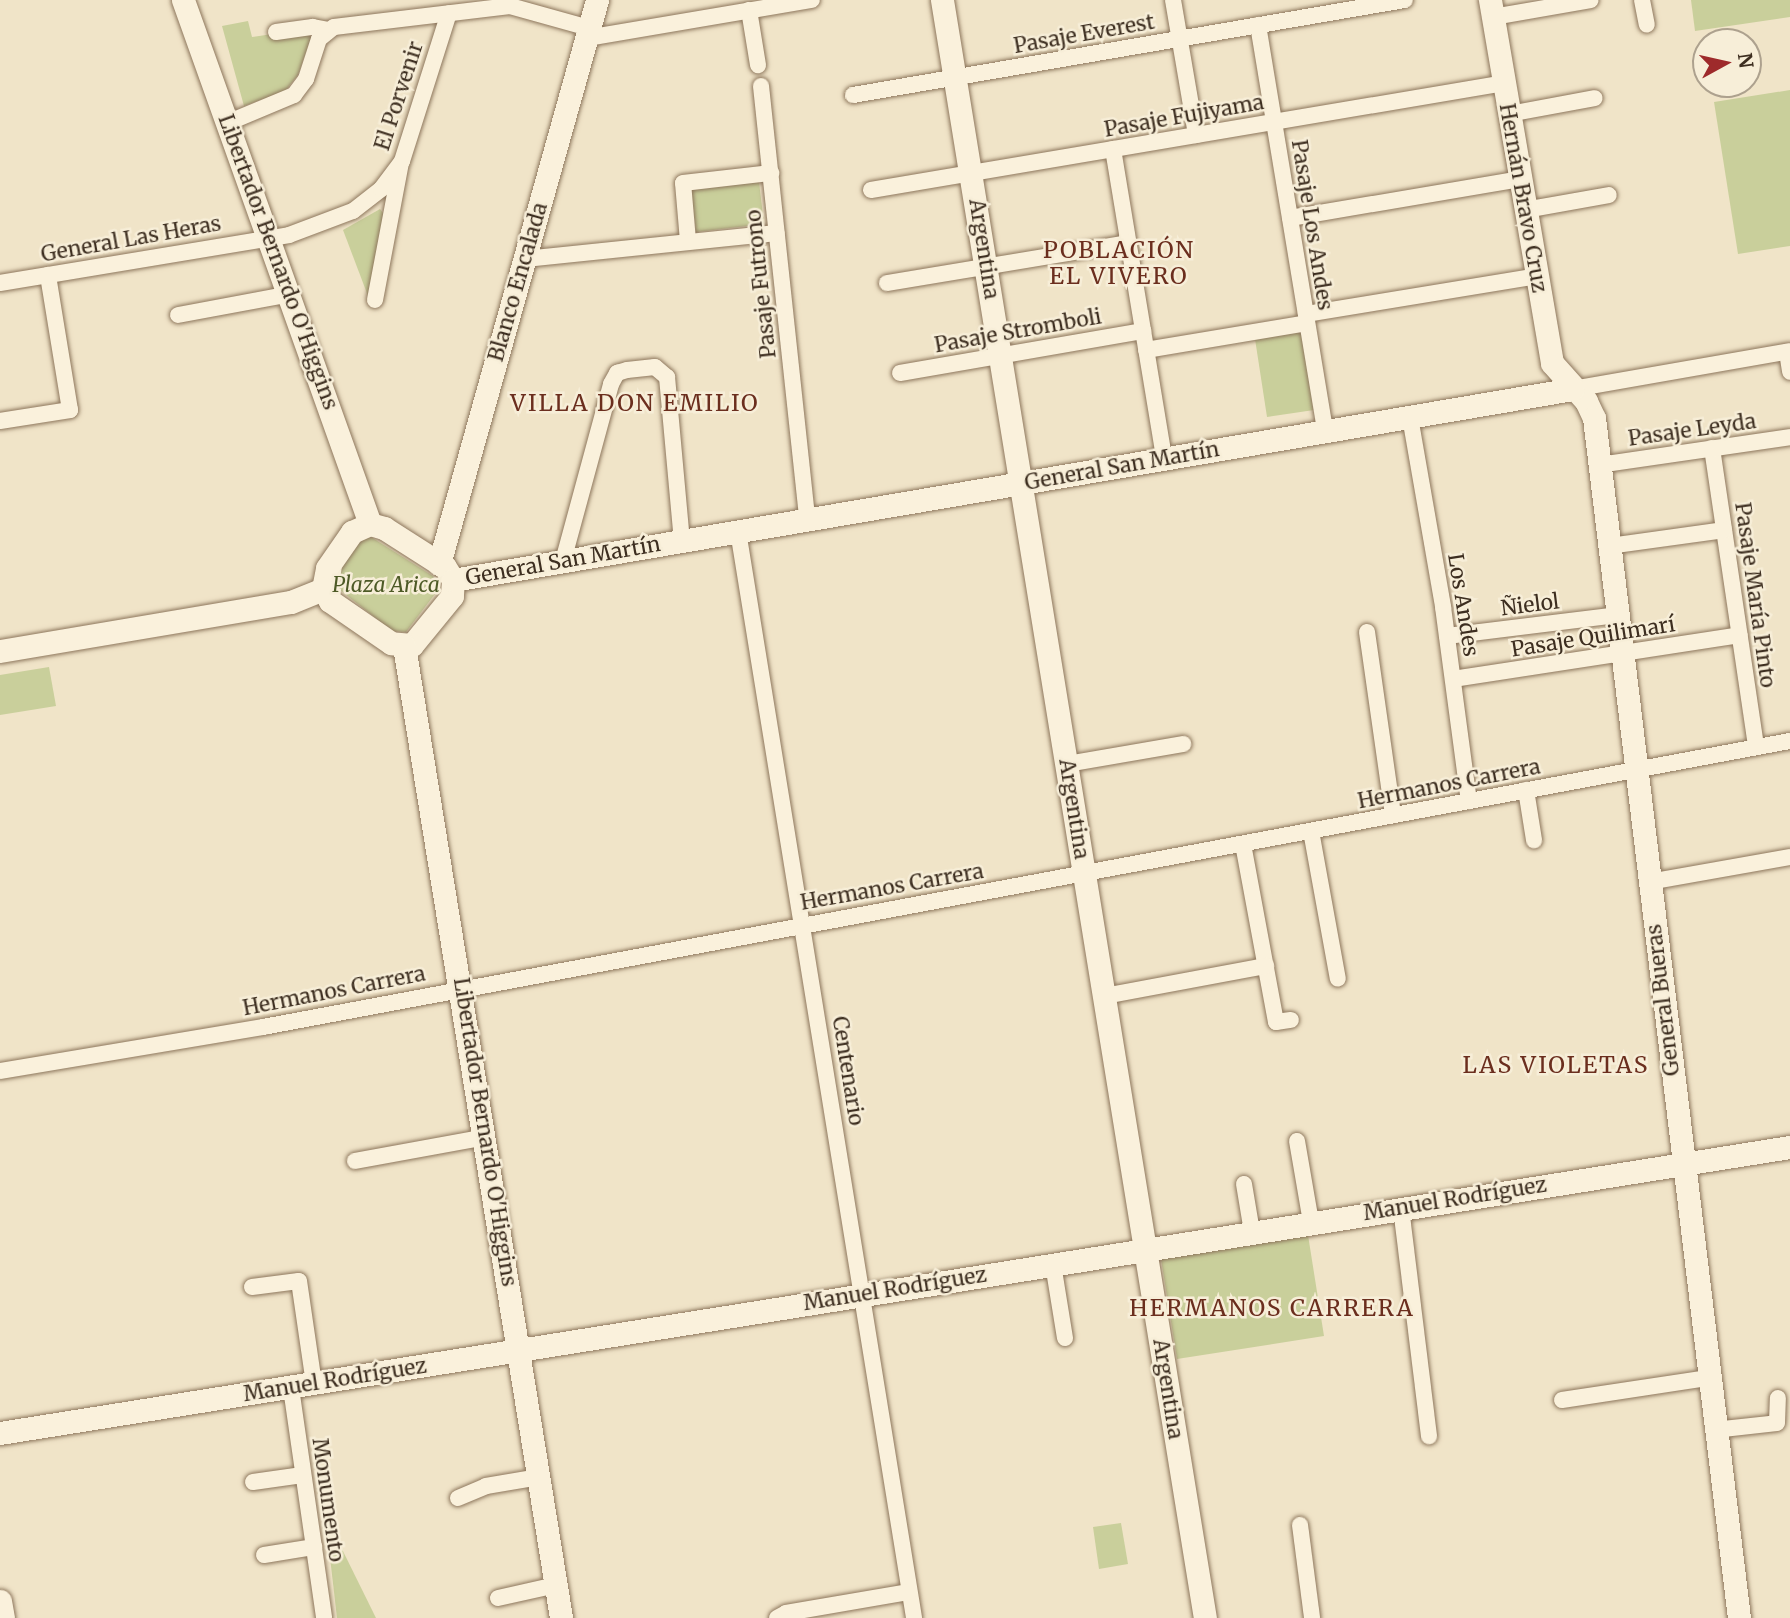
<!DOCTYPE html>
<meta charset="utf-8">
<style>
body{margin:0}
#map{position:relative;width:1790px;height:1618px;overflow:hidden;background:#f0e4c8;font-family:Merriweather,serif}
div>[style]{position:absolute}
.green>*{inset:0;background:#c9cf9b}
.roads{filter:drop-shadow(0 0 2px #8d765c) drop-shadow(0 0 2px #8d765c)}
.street>*{height:16px;margin:-8px;padding:0 8px;transform-origin:8px;border-radius:8px;background:#faf1dc}
.secondary>*{height:23px;margin:-11.5px;padding:0 11.5px;transform-origin:11.5px;border-radius:11.5px;background:#faf1dc}
span{translate:-50% -50%;white-space:nowrap;text-align:center;line-height:1.15;-webkit-text-stroke:5px #f7eed8;paint-order:stroke}
.street-label{font-size:21px;color:#3d2e20}
.park-label{font-size:21px;color:#4d5a26;font-style:italic}
.neighbourhood-label{font-size:23px;color:#6b2e1e;letter-spacing:2px}
.north{position:absolute;left:1692px;top:28px;width:70px;height:70px;box-sizing:border-box;background:#f7eed8;border:2px solid #ada18e;border-radius:50%;rotate:82deg;font-size:19px;font-weight:700;line-height:28px;text-align:center;color:#3d2e20}
.north::after{content:'';display:block;margin:auto;width:24px;height:32px;background:#9e2a2b;clip-path:polygon(50% 0,100% 100%,50% 72%,0 100%)}
</style>
<div id="map">
<div class="green">
<div style="clip-path:polygon(1691px 0,1790px 0,1790px 17px,1695px 31px)"></div>
<div style="clip-path:polygon(248px 21px,252px 37px,306px 29px,311px 38px,298px 75px,285px 91px,244px 106px,222px 26px)"></div>
<div style="clip-path:polygon(1790px 90px,1790px 246px,1738px 254px,1714px 102px)"></div>
<div style="clip-path:polygon(759px 182px,764px 224px,696px 232px,691px 190px)"></div>
<div style="clip-path:polygon(380px 209px,386px 217px,368px 296px,343px 230px)"></div>
<div style="clip-path:polygon(1303px 332px,1314px 410px,1267px 417px,1255px 339px)"></div>
<div style="clip-path:polygon(371px 537px,433px 576px,438px 583px,438px 590px,406px 632px,392px 631px,335px 586px,336px 574px,357px 541px)"></div>
<div style="clip-path:polygon(49px 667px,56px 706px,0 715px,0 675px)"></div>
<div style="clip-path:polygon(1308px 1235px,1324px 1336px,1177px 1359px,1161px 1259px)"></div>
<div style="clip-path:polygon(1121px 1523px,1128px 1564px,1099px 1569px,1093px 1527px)"></div>
<div style="clip-path:polygon(336px 1537px,376px 1618px,337px 1618px,328px 1540px)"></div>
</div>
<div class="roads">
<div class="street">
<div style="left:1173px;top:0;width:137px;rotate:80.3deg"></div>
<div style="left:1642px;top:0;width:25px;rotate:79deg"></div>
<div style="left:749px;top:10px;width:56px;rotate:80.7deg"></div>
<div style="left:1493px;top:17px;width:99px;rotate:-9.8deg"></div>
<div style="left:1258px;top:25px;width:411px;rotate:80.6deg"></div>
<div style="left:276px;top:32px;width:37px;rotate:-8deg"></div>
<div style="left:313px;top:27px;width:15px;rotate:11deg"></div>
<div style="left:587px;top:38px;width:228px;rotate:-9.6deg"></div>
<div style="left:761px;top:86px;width:435px;rotate:83.9deg"></div>
<div style="left:853px;top:95px;width:560px;rotate:-9.77deg"></div>
<div style="left:1509px;top:114px;width:87px;rotate:-10.5deg"></div>
<div style="left:227px;top:123px;width:73px;rotate:-22.7deg"></div>
<div style="left:294px;top:95px;width:20px;rotate:-53deg"></div>
<div style="left:306px;top:79px;width:42px;rotate:-72deg"></div>
<div style="left:319px;top:39px;width:19px;rotate:-39deg"></div>
<div style="left:334px;top:27px;width:177px;rotate:-6.8deg"></div>
<div style="left:510px;top:6px;width:82px;rotate:15.6deg"></div>
<div style="left:1113px;top:149px;width:313px;rotate:80.6deg"></div>
<div style="left:871px;top:190px;width:642px;rotate:-9.59deg"></div>
<div style="left:1525px;top:210px;width:85px;rotate:-10.1deg"></div>
<div style="left:1290px;top:218px;width:233px;rotate:-9.6deg"></div>
<div style="left:688px;top:241px;width:58px;rotate:-94.9deg"></div>
<div style="left:683px;top:183px;width:89px;rotate:-6.5deg"></div>
<div style="left:525px;top:259px;width:253px;rotate:-5.9deg"></div>
<div style="left:0;top:283px;width:293px;rotate:-9.4deg"></div>
<div style="left:289px;top:235px;width:68px;rotate:-20.6deg"></div>
<div style="left:353px;top:211px;width:36px;rotate:-38deg"></div>
<div style="left:381px;top:189px;width:35px;rotate:-53deg"></div>
<div style="left:402px;top:161px;width:155px;rotate:-72.4deg"></div>
<div style="left:887px;top:283px;width:245px;rotate:-9.4deg"></div>
<div style="left:375px;top:300px;width:139px;rotate:-79.3deg"></div>
<div style="left:1306px;top:314px;width:234px;rotate:-9.3deg"></div>
<div style="left:178px;top:315px;width:114px;rotate:-10.6deg"></div>
<div style="left:1146px;top:350px;width:163px;rotate:-9.5deg"></div>
<div style="left:1787px;top:352px;width:20px;rotate:81deg"></div>
<div style="left:900px;top:373px;width:247px;rotate:-9.8deg"></div>
<div style="left:1573px;top:389px;width:220px;rotate:-9.9deg"></div>
<div style="left:1410px;top:417px;width:193px;rotate:80.1deg"></div>
<div style="left:1443px;top:607px;width:196px;rotate:82.4deg"></div>
<div style="left:0;top:421px;width:71px;rotate:-8.9deg"></div>
<div style="left:70px;top:410px;width:137px;rotate:-99.3deg"></div>
<div style="left:1712px;top:448px;width:302px;rotate:81.6deg"></div>
<div style="left:1599px;top:465px;width:193px;rotate:-8.3deg"></div>
<div style="left:738px;top:531px;width:1101px;rotate:80.8deg"></div>
<div style="left:1609px;top:546px;width:116px;rotate:-7.9deg"></div>
<div style="left:563px;top:561px;width:183px;rotate:-74.8deg"></div>
<div style="left:611px;top:384px;width:13px;rotate:-61deg"></div>
<div style="left:617px;top:373px;width:10px;rotate:-17deg"></div>
<div style="left:627px;top:370px;width:28px;rotate:-6deg"></div>
<div style="left:655px;top:367px;width:16px;rotate:40deg"></div>
<div style="left:667px;top:377px;width:165px;rotate:84.8deg"></div>
<div style="left:1367px;top:632px;width:185px;rotate:81.9deg"></div>
<div style="left:1447px;top:636px;width:171px;rotate:-7deg"></div>
<div style="left:1453px;top:679px;width:290px;rotate:-8.7deg"></div>
<div style="left:1067px;top:764px;width:118px;rotate:-9.8deg"></div>
<div style="left:1526px;top:790px;width:51px;rotate:80.9deg"></div>
<div style="left:1311px;top:831px;width:150px;rotate:79.7deg"></div>
<div style="left:1243px;top:844px;width:181px;rotate:79.5deg"></div>
<div style="left:1276px;top:1022px;width:15px;rotate:-8deg"></div>
<div style="left:1649px;top:882px;width:143px;rotate:-10.1deg"></div>
<div style="left:1105px;top:996px;width:164px;rotate:-10.6deg"></div>
<div style="left:0;top:1071px;width:267px;rotate:-9.5deg"></div>
<div style="left:263px;top:1027px;width:1554px;rotate:-10.61deg"></div>
<div style="left:1297px;top:1141px;width:82px;rotate:80.2deg"></div>
<div style="left:355px;top:1161px;width:133px;rotate:-10.4deg"></div>
<div style="left:1244px;top:1184px;width:49px;rotate:80.5deg"></div>
<div style="left:1401px;top:1208px;width:230px;rotate:83deg"></div>
<div style="left:1053px;top:1264px;width:75px;rotate:80.8deg"></div>
<div style="left:252px;top:1287px;width:47px;rotate:-7.3deg"></div>
<div style="left:299px;top:1281px;width:104px;rotate:81.7deg"></div>
<div style="left:291px;top:1388px;width:232px;rotate:81.8deg"></div>
<div style="left:1562px;top:1400px;width:148px;rotate:-8.6deg"></div>
<div style="left:1714px;top:1430px;width:63px;rotate:-6.3deg"></div>
<div style="left:1777px;top:1423px;width:25px;rotate:-88deg"></div>
<div style="left:253px;top:1482px;width:50px;rotate:-8deg"></div>
<div style="left:458px;top:1498px;width:30px;rotate:-23deg"></div>
<div style="left:486px;top:1486px;width:54px;rotate:-9.6deg"></div>
<div style="left:1300px;top:1525px;width:94px;rotate:82.6deg"></div>
<div style="left:264px;top:1555px;width:51px;rotate:-9.1deg"></div>
<div style="left:498px;top:1598px;width:59px;rotate:-12.6deg"></div>
<div style="left:777px;top:1618px;width:10px;rotate:-29deg"></div>
<div style="left:786px;top:1613px;width:125px;rotate:-9.7deg"></div>
</div>
<div class="secondary">
<div style="left:183px;top:0;width:556px;rotate:70.36deg"></div>
<div style="left:942px;top:0;width:1639px;rotate:80.77deg"></div>
<div style="left:1490px;top:0;width:368px;rotate:80.3deg"></div>
<div style="left:1552px;top:363px;width:51px;rotate:48.2deg"></div>
<div style="left:1586px;top:401px;width:19px;rotate:65deg"></div>
<div style="left:1594px;top:418px;width:1209px;rotate:83.11deg"></div>
<div style="left:370px;top:524px;width:15px;rotate:16deg"></div>
<div style="left:384px;top:528px;width:72px;rotate:32.6deg"></div>
<div style="left:445px;top:567px;width:15px;rotate:58deg"></div>
<div style="left:453px;top:580px;width:16px;rotate:94deg"></div>
<div style="left:452px;top:596px;width:63px;rotate:129.2deg"></div>
<div style="left:412px;top:645px;width:21px;rotate:-175deg"></div>
<div style="left:391px;top:643px;width:74px;rotate:-145.5deg"></div>
<div style="left:330px;top:601px;width:14px;rotate:-120deg"></div>
<div style="left:323px;top:589px;width:21px;rotate:-79deg"></div>
<div style="left:327px;top:568px;width:44px;rotate:-55.2deg"></div>
<div style="left:352px;top:532px;width:20px;rotate:-24deg"></div>
<div style="left:439px;top:564px;width:586px;rotate:-74.35deg"></div>
<div style="left:453px;top:580px;width:1136px;rotate:-9.68deg"></div>
<div style="left:404px;top:646px;width:985px;rotate:80.82deg"></div>
<div style="left:0;top:651px;width:295px;rotate:-9.6deg"></div>
<div style="left:291px;top:602px;width:35px;rotate:-22deg"></div>
<div style="left:0;top:1433px;width:1813px;rotate:-9.08deg"></div>
<div style="left:0;top:1601px;width:17px;rotate:80deg"></div>
</div>
</div>
<div class="street-label">
<span style="left:1084px;top:34px;rotate:-10deg">Pasaje Everest</span>
<span style="left:399px;top:96px;rotate:-72deg">El Porvenir</span>
<span style="left:1184px;top:116px;rotate:-10deg">Pasaje Fujiyama</span>
<span style="left:1523px;top:198px;rotate:80deg">Hernán Bravo Cruz</span>
<span style="left:1312px;top:225px;rotate:81deg">Pasaje Los Andes</span>
<span style="left:131px;top:239px;rotate:-10deg">General Las Heras</span>
<span style="left:984px;top:249px;rotate:81deg">Argentina</span>
<span style="left:278px;top:262px;rotate:70deg">Libertador Bernardo O'Higgins</span>
<span style="left:518px;top:282px;rotate:-74deg">Blanco Encalada</span>
<span style="left:761px;top:284px;rotate:-96deg">Pasaje Futrono</span>
<span style="left:1018px;top:331px;rotate:-10deg">Pasaje Stromboli</span>
<span style="left:1692px;top:430px;rotate:-8deg">Pasaje Leyda</span>
<span style="left:1122px;top:466px;rotate:-10deg">General San Martín</span>
<span style="left:563px;top:561px;rotate:-10deg">General San Martín</span>
<span style="left:1755px;top:595px;rotate:82deg">Pasaje María Pinto</span>
<span style="left:1463px;top:605px;rotate:81deg">Los Andes</span>
<span style="left:1530px;top:605px;rotate:-7deg">Ñielol</span>
<span style="left:1593px;top:637px;rotate:-9deg">Pasaje Quilimarí</span>
<span style="left:1449px;top:784px;rotate:-11deg">Hermanos Carrera</span>
<span style="left:1074px;top:809px;rotate:81deg">Argentina</span>
<span style="left:892px;top:887px;rotate:-10deg">Hermanos Carrera</span>
<span style="left:334px;top:991px;rotate:-11deg">Hermanos Carrera</span>
<span style="left:1663px;top:1000px;rotate:-97deg">General Bueras</span>
<span style="left:848px;top:1071px;rotate:81deg">Centenario</span>
<span style="left:485px;top:1132px;rotate:81deg">Libertador Bernardo O'Higgins</span>
<span style="left:1455px;top:1199px;rotate:-9deg">Manuel Rodríguez</span>
<span style="left:895px;top:1289px;rotate:-9deg">Manuel Rodríguez</span>
<span style="left:335px;top:1380px;rotate:-9deg">Manuel Rodríguez</span>
<span style="left:1168px;top:1389px;rotate:81deg">Argentina</span>
<span style="left:328px;top:1500px;rotate:82deg">Monumento</span>
</div>
<div class="park-label">
<span style="left:386px;top:585px">Plaza Arica</span>
</div>
<div class="neighbourhood-label">
<span style="left:1119px;top:263px">POBLACIÓN<br>EL VIVERO</span>
<span style="left:635px;top:403px">VILLA DON EMILIO</span>
<span style="left:1556px;top:1065px">LAS VIOLETAS</span>
<span style="left:1272px;top:1308px">HERMANOS CARRERA</span>
</div>
<div class="north">N</div>
</div>
